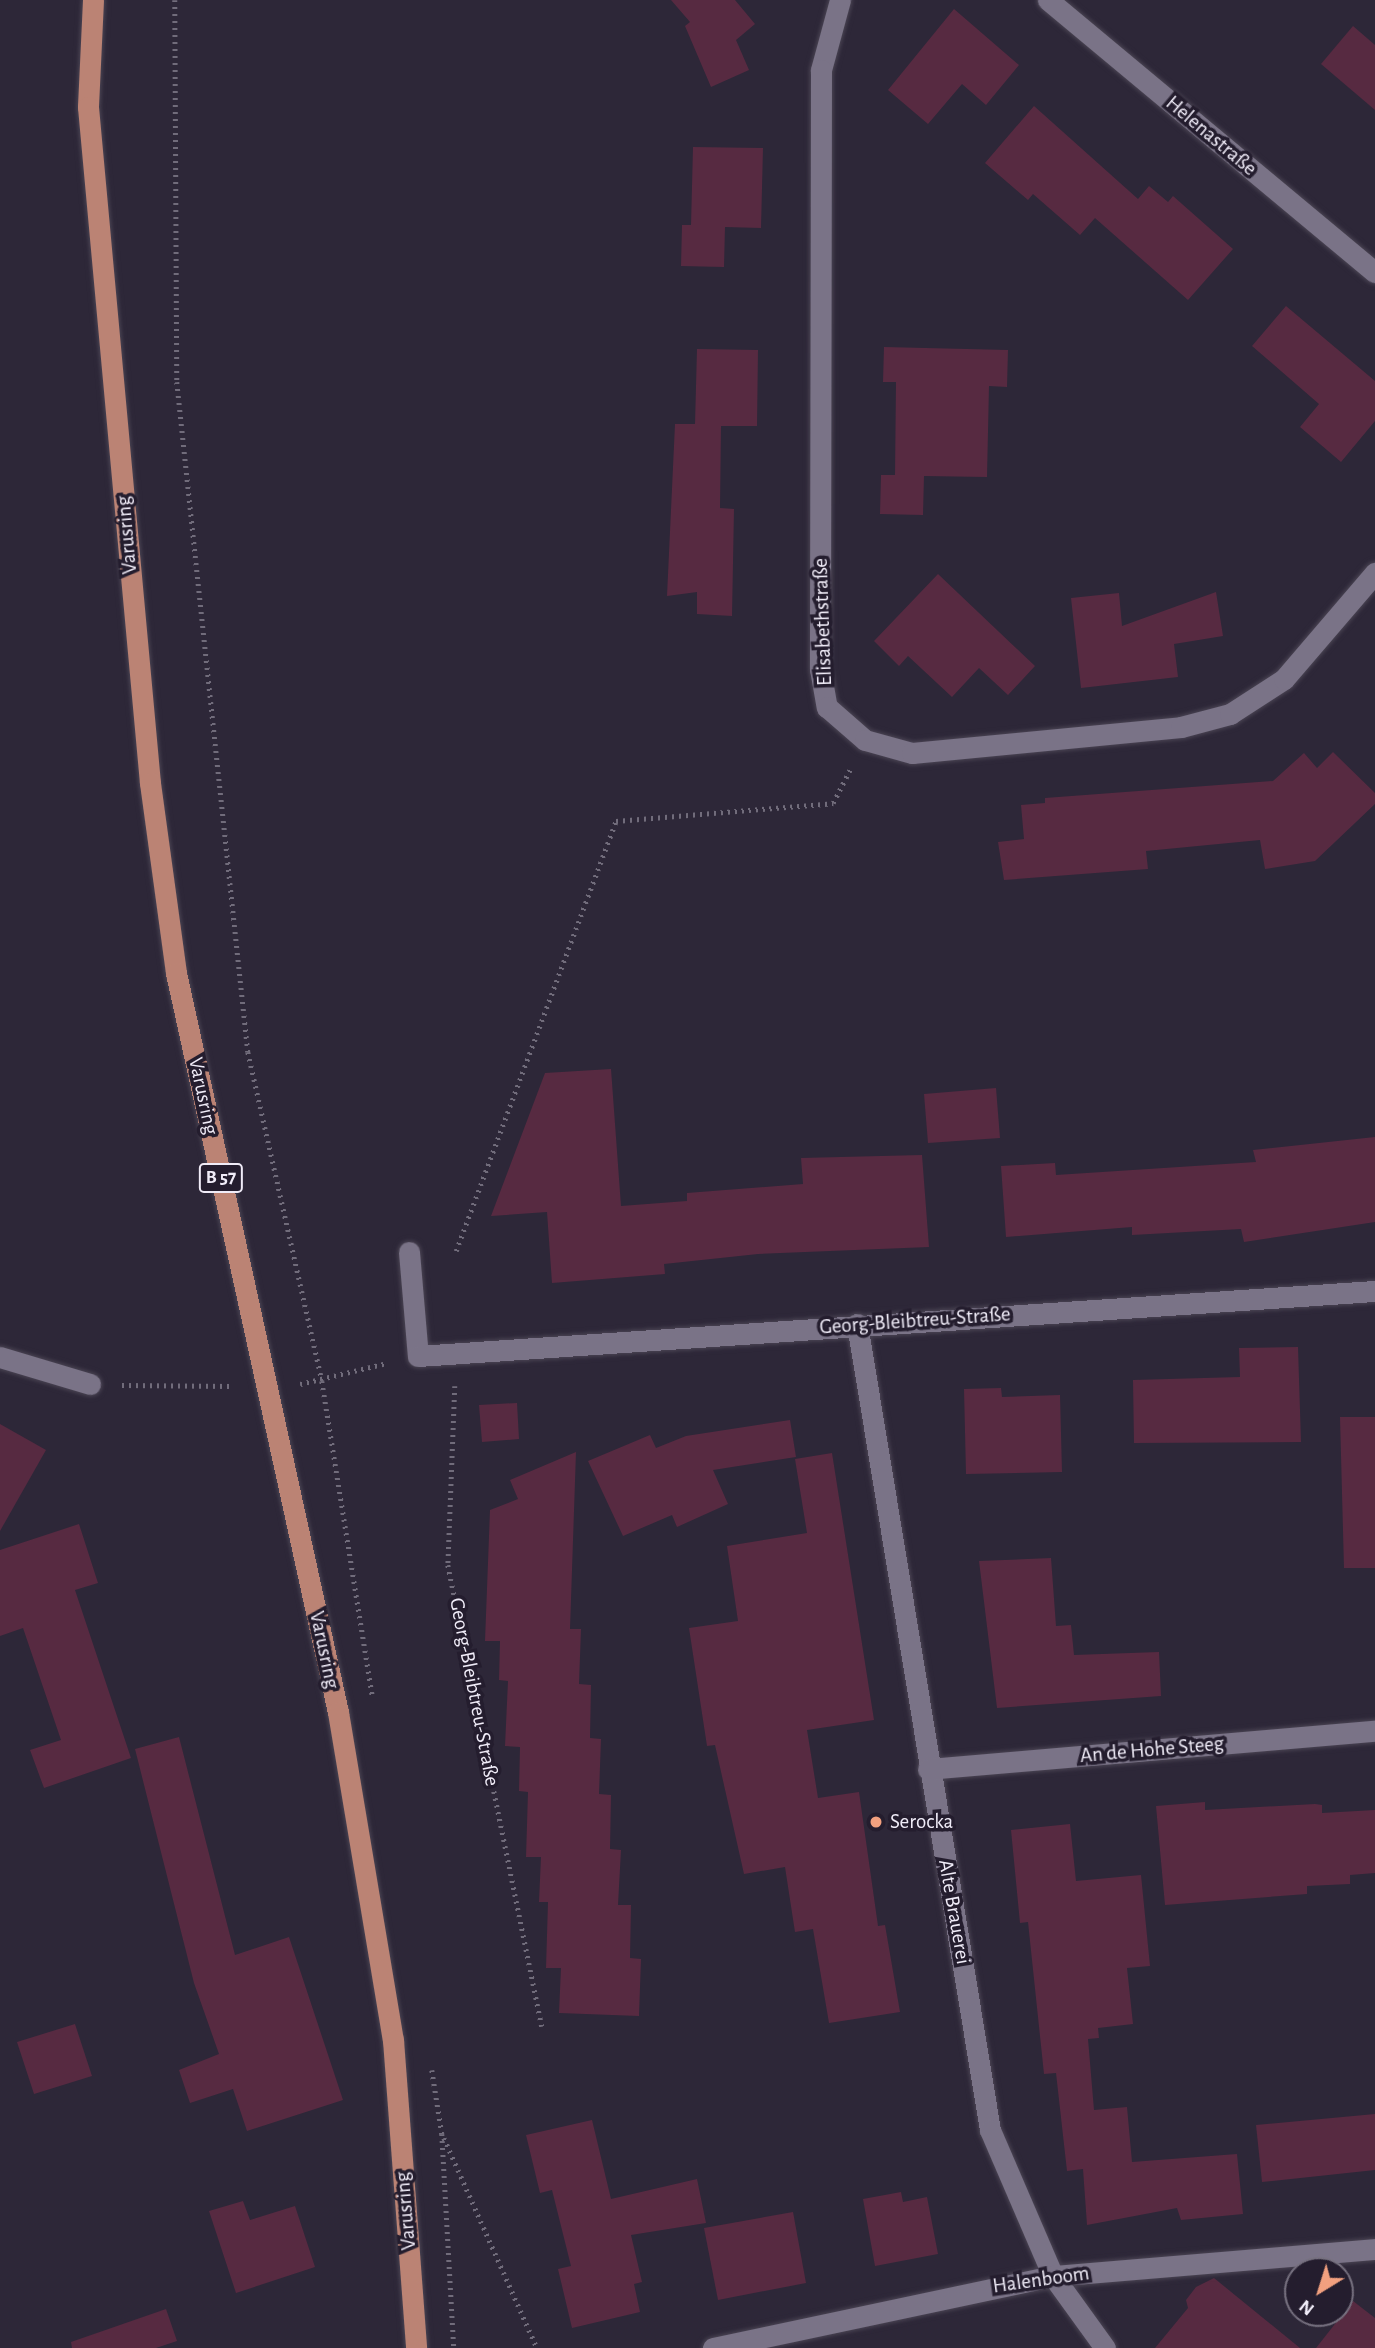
<!DOCTYPE html>
<meta charset="utf-8">
<style>
body{margin:0}
#map{position:relative;width:1375px;height:2348px;overflow:hidden;background:#2d2738;font-family:"Alegreya Sans",sans-serif}
div>[style]{position:absolute}
.building>*{inset:0;background:#572a41}
.path>*{height:4.5px;margin-top:-2.25px;transform-origin:0;background:repeating-linear-gradient(90deg,#716c7b 0 2px,transparent 0 7px)}
.roads{filter:drop-shadow(0 0 2px #4a4453) drop-shadow(0 0 2px #4a4453)}
.lane>*{height:21px;margin:-10.5px;padding:0 10.5px;transform-origin:10.5px;border-radius:10.5px;background:#7a7387}
.street>*{height:21px;margin:-10.5px;padding:0 10.5px;transform-origin:10.5px;border-radius:10.5px;background:#7a7387}
.primary>*{height:21px;margin:-10.5px;padding:0 10.5px;transform-origin:10.5px;border-radius:10.5px;background:#bb8374}
.dots>*{width:19px;height:19px;translate:-50% -50%;box-sizing:border-box;border:4px solid #241d2e;border-radius:50%}
span{translate:-50% -50%;white-space:nowrap;text-align:center;line-height:1.15;-webkit-text-stroke:7px #241d2e;paint-order:stroke}
.shield-label span{padding:2px 5px;background:#241d2e;border:2px solid;border-radius:5px;-webkit-text-stroke-width:0}
.shield-label{font-size:19px;color:#f0ecf8;font-weight:700}
.street-label{font-size:21px;color:#f0ecf8}
.poi-label{font-size:21px;color:#f0ecf8}
.left{translate:0 -50%;text-align:left}
.north{position:absolute;left:1284px;top:2257px;width:70px;height:70px;box-sizing:border-box;background:#241d2e;border:2px solid #76707f;border-radius:50%;rotate:218deg;font-size:19px;font-weight:700;line-height:28px;text-align:center;color:#f0ecf8}
.north::after{content:'';display:block;margin:auto;width:24px;height:32px;background:#f2a07f;clip-path:polygon(50% 0,100% 100%,50% 72%,0 100%)}
</style>
<div id="map">
<div class="building">
<div style="clip-path:polygon(671px 0,735px 0,755px 24px,736px 40px,749px 70px,711px 87px,685px 26px,690px 22px)"></div>
<div style="clip-path:polygon(954px 9px,1019px 65px,986px 105px,962px 84px,928px 124px,888px 90px)"></div>
<div style="clip-path:polygon(1353px 26px,1375px 45px,1375px 110px,1321px 64px)"></div>
<div style="clip-path:polygon(1034px 106px,1138px 199px,1149px 186px,1168px 202px,1173px 196px,1233px 249px,1188px 300px,1095px 218px,1080px 235px,1033px 194px,1028px 200px,985px 163px)"></div>
<div style="clip-path:polygon(693px 147px,763px 148px,761px 228px,725px 227px,724px 267px,681px 266px,682px 225px,691px 225px)"></div>
<div style="clip-path:polygon(1286px 306px,1375px 381px,1375px 421px,1341px 462px,1300px 427px,1319px 404px,1252px 346px)"></div>
<div style="clip-path:polygon(884px 347px,1008px 350px,1007px 387px,989px 386px,987px 477px,924px 476px,923px 515px,880px 514px,881px 475px,895px 475px,896px 382px,883px 382px)"></div>
<div style="clip-path:polygon(697px 349px,758px 350px,757px 426px,721px 426px,720px 508px,734px 509px,732px 616px,697px 614px,697px 592px,667px 596px,675px 424px,695px 424px)"></div>
<div style="clip-path:polygon(938px 574px,1035px 666px,1008px 695px,979px 668px,952px 697px,908px 656px,899px 666px,874px 641px)"></div>
<div style="clip-path:polygon(1216px 592px,1223px 636px,1174px 644px,1178px 677px,1081px 688px,1071px 598px,1119px 593px,1122px 626px)"></div>
<div style="clip-path:polygon(1333px 752px,1375px 793px,1375px 804px,1315px 861px,1265px 869px,1260px 840px,1146px 851px,1148px 869px,1004px 880px,998px 842px,1024px 839px,1021px 805px,1045px 803px,1045px 798px,1273px 781px,1304px 753px,1317px 768px)"></div>
<div style="clip-path:polygon(611px 1069px,621px 1206px,687px 1201px,687px 1193px,803px 1184px,801px 1158px,922px 1155px,929px 1247px,758px 1254px,664px 1264px,665px 1274px,552px 1283px,547px 1212px,491px 1216px,545px 1073px)"></div>
<div style="clip-path:polygon(996px 1088px,1000px 1138px,928px 1143px,924px 1094px)"></div>
<div style="clip-path:polygon(1375px 1137px,1375px 1222px,1244px 1242px,1241px 1229px,1132px 1235px,1132px 1227px,1006px 1237px,1001px 1166px,1055px 1163px,1056px 1175px,1256px 1162px,1253px 1150px)"></div>
<div style="clip-path:polygon(1298px 1347px,1301px 1442px,1134px 1443px,1133px 1380px,1240px 1377px,1239px 1348px)"></div>
<div style="clip-path:polygon(1001px 1388px,1002px 1397px,1060px 1395px,1062px 1472px,966px 1474px,964px 1389px)"></div>
<div style="clip-path:polygon(517px 1403px,519px 1439px,482px 1442px,479px 1405px)"></div>
<div style="clip-path:polygon(1340px 1417px,1375px 1417px,1375px 1568px,1344px 1568px)"></div>
<div style="clip-path:polygon(790px 1420px,796px 1457px,713px 1470px,728px 1504px,677px 1527px,672px 1515px,623px 1536px,588px 1461px,650px 1435px,656px 1448px,686px 1436px)"></div>
<div style="clip-path:polygon(0 1424px,46px 1450px,0 1531px)"></div>
<div style="clip-path:polygon(576px 1452px,570px 1629px,581px 1629px,579px 1684px,591px 1685px,590px 1738px,601px 1739px,599px 1794px,611px 1795px,610px 1849px,621px 1850px,618px 1905px,631px 1905px,630px 1958px,641px 1959px,639px 2016px,559px 2013px,561px 1968px,546px 1968px,548px 1902px,539px 1902px,541px 1857px,526px 1857px,528px 1792px,519px 1791px,520px 1747px,505px 1746px,508px 1681px,499px 1680px,500px 1641px,485px 1641px,490px 1510px,518px 1499px,510px 1480px)"></div>
<div style="clip-path:polygon(832px 1453px,874px 1720px,807px 1730px,818px 1798px,859px 1792px,878px 1926px,885px 1925px,900px 2012px,829px 2023px,813px 1929px,795px 1932px,785px 1867px,744px 1874px,715px 1745px,707px 1746px,689px 1628px,738px 1621px,727px 1546px,807px 1533px,795px 1459px)"></div>
<div style="clip-path:polygon(79px 1524px,98px 1583px,75px 1590px,131px 1758px,44px 1788px,30px 1750px,61px 1740px,23px 1628px,0 1636px,0 1550px)"></div>
<div style="clip-path:polygon(1051px 1558px,1056px 1626px,1071px 1625px,1074px 1655px,1159px 1652px,1161px 1696px,997px 1708px,979px 1561px)"></div>
<div style="clip-path:polygon(179px 1737px,235px 1955px,289px 1937px,343px 2100px,247px 2131px,233px 2089px,190px 2103px,179px 2070px,219px 2054px,194px 1983px,135px 1749px)"></div>
<div style="clip-path:polygon(1205px 1802px,1205px 1810px,1315px 1804px,1322px 1805px,1322px 1813px,1375px 1810px,1375px 1873px,1350px 1875px,1350px 1884px,1307px 1886px,1307px 1894px,1165px 1905px,1156px 1806px)"></div>
<div style="clip-path:polygon(1070px 1824px,1076px 1881px,1141px 1875px,1150px 1966px,1127px 1968px,1133px 2024px,1098px 2028px,1099px 2038px,1088px 2039px,1094px 2110px,1127px 2107px,1132px 2162px,1237px 2154px,1243px 2214px,1181px 2220px,1177px 2208px,1087px 2225px,1083px 2169px,1067px 2171px,1056px 2073px,1044px 2074px,1028px 1922px,1020px 1923px,1011px 1830px)"></div>
<div style="clip-path:polygon(75px 2024px,92px 2076px,34px 2094px,17px 2042px)"></div>
<div style="clip-path:polygon(1375px 2114px,1375px 2170px,1262px 2182px,1256px 2125px)"></div>
<div style="clip-path:polygon(592px 2120px,611px 2199px,697px 2179px,706px 2223px,631px 2235px,642px 2282px,634px 2284px,640px 2312px,572px 2328px,558px 2269px,571px 2266px,552px 2190px,540px 2193px,526px 2135px)"></div>
<div style="clip-path:polygon(901px 2192px,903px 2202px,927px 2197px,938px 2254px,875px 2266px,863px 2199px)"></div>
<div style="clip-path:polygon(243px 2201px,250px 2220px,295px 2206px,315px 2267px,236px 2293px,209px 2211px)"></div>
<div style="clip-path:polygon(793px 2212px,806px 2283px,718px 2300px,704px 2228px)"></div>
<div style="clip-path:polygon(1214px 2278px,1300px 2348px,1155px 2348px,1188px 2308px,1186px 2300px,1196px 2287px)"></div>
<div style="clip-path:polygon(1353px 2301px,1375px 2318px,1375px 2348px,1316px 2348px)"></div>
<div style="clip-path:polygon(166px 2309px,177px 2341px,156px 2348px,72px 2348px,71px 2342px)"></div>
</div>
<div class="path">
<div style="left:175px;top:0;width:382px;rotate:89.7deg"></div>
<div style="left:177px;top:382px;width:674px;rotate:83.95deg"></div>
<div style="left:248px;top:1052px;width:337px;rotate:77.3deg"></div>
<div style="left:322px;top:1381px;width:321px;rotate:80.9deg"></div>
<div style="left:456px;top:1251px;width:459px;rotate:-69.6deg"></div>
<div style="left:616px;top:821px;width:218px;rotate:-4.7deg"></div>
<div style="left:833px;top:803px;width:38px;rotate:-63deg"></div>
<div style="left:300px;top:1384px;width:89px;rotate:-13.6deg"></div>
<div style="left:122px;top:1385px;width:110px;rotate:0.5deg"></div>
<div style="left:455px;top:1386px;width:179px;rotate:92.2deg"></div>
<div style="left:448px;top:1565px;width:471px;rotate:78.5deg"></div>
<div style="left:432px;top:2070px;width:65px;rotate:81.1deg"></div>
<div style="left:442px;top:2134px;width:214px;rotate:86.8deg"></div>
<div style="left:444px;top:2138px;width:230px;rotate:66.1deg"></div>
</div>
<div class="roads">
<div class="lane">
<div style="left:409px;top:1252px;width:104px;rotate:85.1deg"></div>
<div style="left:1053px;top:2276px;width:323px;rotate:-4.8deg"></div>
</div>
<div class="street">
<div style="left:840px;top:0;width:73px;rotate:105.2deg"></div>
<div style="left:821px;top:70px;width:599px;rotate:90.1deg"></div>
<div style="left:820px;top:669px;width:39px;rotate:80deg"></div>
<div style="left:827px;top:707px;width:50px;rotate:41deg"></div>
<div style="left:865px;top:740px;width:49px;rotate:15.5deg"></div>
<div style="left:912px;top:753px;width:270px;rotate:-5.5deg"></div>
<div style="left:1181px;top:727px;width:51px;rotate:-14.9deg"></div>
<div style="left:1230px;top:714px;width:64px;rotate:-32.9deg"></div>
<div style="left:1284px;top:679px;width:140px;rotate:-49.4deg"></div>
<div style="left:1048px;top:0;width:425px;rotate:39.8deg"></div>
<div style="left:857px;top:1324px;width:817px;rotate:80.63deg"></div>
<div style="left:990px;top:2130px;width:159px;rotate:66.7deg"></div>
<div style="left:1053px;top:2276px;width:89px;rotate:54.2deg"></div>
<div style="left:418px;top:1356px;width:959px;rotate:-3.89deg"></div>
<div style="left:0;top:1357px;width:94px;rotate:16.7deg"></div>
<div style="left:928px;top:1769px;width:449px;rotate:-4.9deg"></div>
<div style="left:713px;top:2348px;width:348px;rotate:-12deg"></div>
</div>
<div class="primary">
<div style="left:93px;top:0;width:107px;rotate:92.7deg"></div>
<div style="left:88px;top:107px;width:679px;rotate:84.76deg"></div>
<div style="left:150px;top:783px;width:192px;rotate:82.2deg"></div>
<div style="left:176px;top:973px;width:757px;rotate:77.64deg"></div>
<div style="left:338px;top:1712px;width:333px;rotate:80.5deg"></div>
<div style="left:393px;top:2040px;width:309px;rotate:85.7deg"></div>
</div>
</div>
<div class="dots">
<div style="left:876px;top:1822px;background:#f2a07f"></div>
</div>
<div class="shield-label">
<span style="left:221px;top:1178px">B 57</span>
</div>
<div class="street-label">
<span style="left:1211px;top:136px;rotate:40deg">Helenastraße</span>
<span style="left:127px;top:535px;rotate:-95deg">Varusring</span>
<span style="left:823px;top:622px;rotate:-92deg">Elisabethstraße</span>
<span style="left:203px;top:1096px;rotate:78deg">Varusring</span>
<span style="left:915px;top:1321px;rotate:-4deg">Georg-Bleibtreu-Straße</span>
<span style="left:324px;top:1650px;rotate:78deg">Varusring</span>
<span style="left:474px;top:1692px;rotate:79deg">Georg-Bleibtreu-Straße</span>
<span style="left:1152px;top:1750px;rotate:-5deg">An de Hohe Steeg</span>
<span style="left:954px;top:1912px;rotate:80deg">Alte Brauerei</span>
<span style="left:406px;top:2211px;rotate:-95deg">Varusring</span>
<span style="left:1041px;top:2280px;rotate:-8deg">Halenboom</span>
</div>
<div class="poi-label">
<span class="left" style="left:890px;top:1822px">Serocka</span>
</div>
<div class="north">N</div>
</div>
